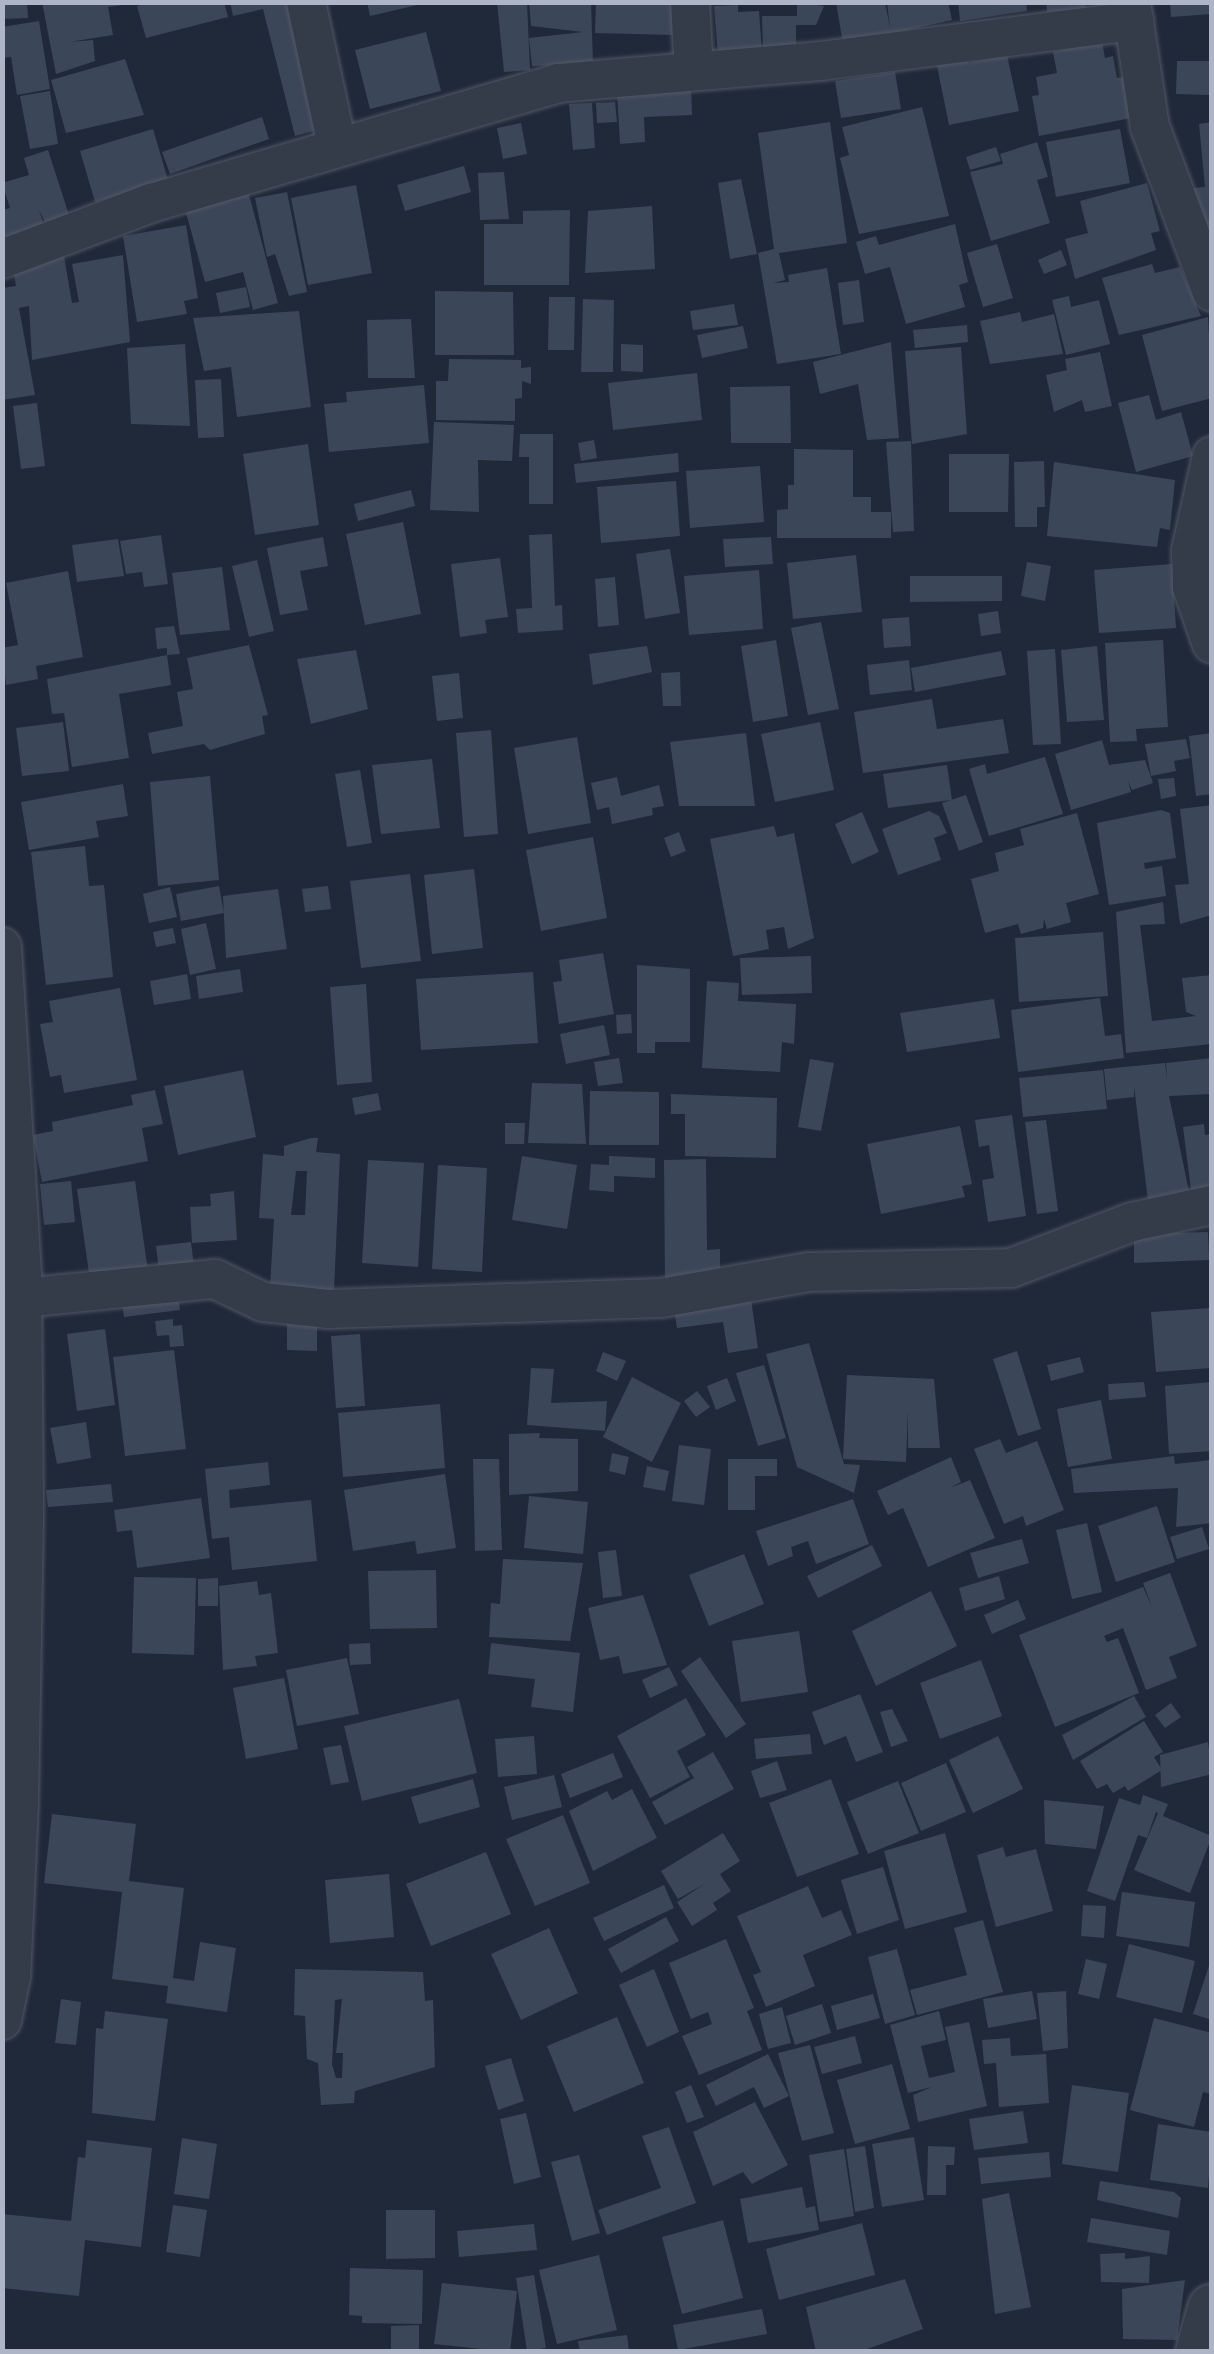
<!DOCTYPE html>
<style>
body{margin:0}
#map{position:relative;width:1214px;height:2354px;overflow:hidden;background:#202939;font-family:Ubuntu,sans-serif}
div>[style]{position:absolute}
.building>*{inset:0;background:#3c4659}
.roads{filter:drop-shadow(0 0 2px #515867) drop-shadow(0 0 2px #515867)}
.minor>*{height:38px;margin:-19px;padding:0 19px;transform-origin:19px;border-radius:19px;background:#343b49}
.tertiary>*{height:48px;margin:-24px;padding:0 24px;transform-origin:24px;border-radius:24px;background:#343b49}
span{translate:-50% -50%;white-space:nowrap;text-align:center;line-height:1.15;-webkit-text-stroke:9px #19202d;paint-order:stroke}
.frame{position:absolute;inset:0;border:5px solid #aeb5c6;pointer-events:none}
</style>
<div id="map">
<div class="building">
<div style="clip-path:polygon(2px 2px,27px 2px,28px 18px,2px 19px)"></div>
<div style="clip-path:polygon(42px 2px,121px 2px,122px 5px,108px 7px,113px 35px,69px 42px,93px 40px,95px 61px,56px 74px)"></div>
<div style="clip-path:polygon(152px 2px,224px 2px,228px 17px,146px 38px,137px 6px)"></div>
<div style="clip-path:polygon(230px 2px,292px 2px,324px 128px,295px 136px,263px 9px,233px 16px)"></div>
<div style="clip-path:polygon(367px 2px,421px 2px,422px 4px,370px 16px)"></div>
<div style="clip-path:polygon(497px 2px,527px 2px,530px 70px,504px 72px)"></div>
<div style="clip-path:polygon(529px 2px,591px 2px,593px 64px,532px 66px,529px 38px,583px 32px,531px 26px)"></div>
<div style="clip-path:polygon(596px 2px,673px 2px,672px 35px,595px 33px)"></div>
<div style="clip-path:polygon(797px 2px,824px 6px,816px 25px,796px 25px,796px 47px,763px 50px,762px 16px,797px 16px)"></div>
<div style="clip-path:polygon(836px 2px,885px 2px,890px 28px,887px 2px,948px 2px,952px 20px,843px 44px)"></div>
<div style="clip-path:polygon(958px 2px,1026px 2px,1027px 11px,960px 21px)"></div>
<div style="clip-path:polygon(1046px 2px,1085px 2px,1086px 8px,1047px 12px)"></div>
<div style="clip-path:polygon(1170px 2px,1212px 2px,1212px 14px,1171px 17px)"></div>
<div style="clip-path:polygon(738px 5px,738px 12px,759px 11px,762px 52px,718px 55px,714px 6px)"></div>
<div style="clip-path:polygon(39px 21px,50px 89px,17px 95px,11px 57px,2px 58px,2px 27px)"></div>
<div style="clip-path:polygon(426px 32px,441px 91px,370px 109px,355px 50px)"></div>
<div style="clip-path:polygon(1102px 42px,1105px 58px,1113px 56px,1117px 78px,1123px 77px,1131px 118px,1039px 136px,1032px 96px,1039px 95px,1036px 77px,1057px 73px,1053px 52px)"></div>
<div style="clip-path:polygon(966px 54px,968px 63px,1007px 55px,1019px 111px,949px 125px,936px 61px)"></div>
<div style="clip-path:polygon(125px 59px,144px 115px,66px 133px,51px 80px)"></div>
<div style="clip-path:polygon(1177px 61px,1209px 61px,1209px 95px,1176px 94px)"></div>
<div style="clip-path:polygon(895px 72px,901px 109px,841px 118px,835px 81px)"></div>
<div style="clip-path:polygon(691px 84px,692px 115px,644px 117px,645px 142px,620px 144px,617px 91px)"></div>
<div style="clip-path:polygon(50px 91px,58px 144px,30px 149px,20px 96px)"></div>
<div style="clip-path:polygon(615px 102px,617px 122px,597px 123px,596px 103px)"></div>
<div style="clip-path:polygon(592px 103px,595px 148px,573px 150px,569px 104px)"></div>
<div style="clip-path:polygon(922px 107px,949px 216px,859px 234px,840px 158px,849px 155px,842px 127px)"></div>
<div style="clip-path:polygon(262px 117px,269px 139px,170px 174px,162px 152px)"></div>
<div style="clip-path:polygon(830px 122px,847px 243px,779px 253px,785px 280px,773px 283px,789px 282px,788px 275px,827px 268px,841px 354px,777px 364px,758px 253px,774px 249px,758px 133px)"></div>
<div style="clip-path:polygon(1212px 122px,1211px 235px,1190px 237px,1193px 188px,1205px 187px,1199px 124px)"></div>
<div style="clip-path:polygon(521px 123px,527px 154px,503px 159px,497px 128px)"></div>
<div style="clip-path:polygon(153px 129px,168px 180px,95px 202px,80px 151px)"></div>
<div style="clip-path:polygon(1120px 129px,1130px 183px,1056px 197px,1046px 142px)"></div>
<div style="clip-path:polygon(1037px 142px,1048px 177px,1037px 180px,1050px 223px,991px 241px,970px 172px,1003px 164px,1000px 154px)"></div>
<div style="clip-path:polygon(996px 147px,1001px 161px,970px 170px,966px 157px)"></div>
<div style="clip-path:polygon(48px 150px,69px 215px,45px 222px,39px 210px,44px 225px,2px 238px,2px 210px,10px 208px,2px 183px,29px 175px,24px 158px)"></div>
<div style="clip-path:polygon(464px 166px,471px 192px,405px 211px,397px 185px)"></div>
<div style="clip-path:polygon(504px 172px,509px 219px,480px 220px,478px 173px)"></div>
<div style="clip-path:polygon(741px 179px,757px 254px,730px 259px,718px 183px)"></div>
<div style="clip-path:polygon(1147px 183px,1160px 231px,1151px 233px,1156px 250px,1075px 279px,1065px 239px,1088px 233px,1080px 201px)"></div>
<div style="clip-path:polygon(356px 185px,372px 273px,308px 285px,291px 198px)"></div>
<div style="clip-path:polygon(248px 191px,278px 303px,253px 310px,243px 272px,205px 282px,185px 209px)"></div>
<div style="clip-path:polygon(287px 192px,307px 292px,289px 296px,275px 254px,267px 257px,255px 198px)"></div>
<div style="clip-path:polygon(652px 206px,655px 269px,585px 273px,588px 211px)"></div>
<div style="clip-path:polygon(570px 210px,569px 285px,484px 285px,484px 224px,523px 224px,523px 211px)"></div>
<div style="clip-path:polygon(955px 224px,968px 282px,959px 285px,965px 307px,906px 324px,890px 267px,865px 274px,856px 242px,876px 236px,879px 245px)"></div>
<div style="clip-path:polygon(186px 225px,198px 298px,184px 301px,187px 314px,137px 322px,123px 236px)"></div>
<div style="clip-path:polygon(997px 244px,1013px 298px,983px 307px,967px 253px)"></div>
<div style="clip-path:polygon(63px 250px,72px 303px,79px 302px,72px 264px,123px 255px,130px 342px,32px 360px,29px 306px,19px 308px,35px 395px,2px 400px,2px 288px,16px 286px,11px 260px)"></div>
<div style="clip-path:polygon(1061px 250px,1067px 265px,1044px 274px,1038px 260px)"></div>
<div style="clip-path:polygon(1152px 264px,1155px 273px,1180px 267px,1201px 316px,1119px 335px,1102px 278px)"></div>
<div style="clip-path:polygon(859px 280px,864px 322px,843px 325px,838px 283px)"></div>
<div style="clip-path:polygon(246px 287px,250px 307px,220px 313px,216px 293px)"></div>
<div style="clip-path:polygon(435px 291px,513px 292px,514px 355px,435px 355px)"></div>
<div style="clip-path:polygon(1069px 296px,1071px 307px,1099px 300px,1110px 344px,1066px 355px,1052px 300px)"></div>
<div style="clip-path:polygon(549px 297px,575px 297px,574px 350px,548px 350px)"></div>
<div style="clip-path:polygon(583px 299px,614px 300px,613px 372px,581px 372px)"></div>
<div style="clip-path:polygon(734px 304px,738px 325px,693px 330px,690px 311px)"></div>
<div style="clip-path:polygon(299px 311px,311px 407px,237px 417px,231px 367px,204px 371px,193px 318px)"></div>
<div style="clip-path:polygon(1020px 312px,1022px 322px,1054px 314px,1063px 354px,990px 364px,980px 321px)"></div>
<div style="clip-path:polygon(1208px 317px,1212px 398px,1162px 411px,1142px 335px)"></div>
<div style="clip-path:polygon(411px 319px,415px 378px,368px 378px,367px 320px)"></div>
<div style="clip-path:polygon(967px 325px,968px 342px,915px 348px,913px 330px)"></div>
<div style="clip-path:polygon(743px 326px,748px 348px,702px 358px,697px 335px)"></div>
<div style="clip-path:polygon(891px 342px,899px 438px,867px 440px,858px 384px,820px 394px,813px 362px)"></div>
<div style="clip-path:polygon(185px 344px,190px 426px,131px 424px,127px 348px)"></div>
<div style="clip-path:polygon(621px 344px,643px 345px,643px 372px,621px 371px)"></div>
<div style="clip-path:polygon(961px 347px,967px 434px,912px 444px,905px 351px)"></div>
<div style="clip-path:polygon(1100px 352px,1112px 406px,1085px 412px,1082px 400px,1054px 412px,1046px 375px,1067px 370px,1065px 359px)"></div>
<div style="clip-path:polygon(449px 359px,521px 360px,521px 368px,531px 367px,531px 384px,522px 381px,522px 398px,515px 399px,515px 421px,436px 420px,436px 381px,448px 381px)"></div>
<div style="clip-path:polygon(697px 373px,702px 420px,613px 430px,608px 383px)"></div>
<div style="clip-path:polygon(221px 379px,224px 437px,198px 438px,195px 380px)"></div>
<div style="clip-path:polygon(424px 385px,429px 443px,329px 452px,324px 404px,347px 402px,346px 392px)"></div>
<div style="clip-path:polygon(790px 386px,791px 443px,731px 443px,730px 387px)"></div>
<div style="clip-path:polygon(1149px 395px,1156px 420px,1181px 412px,1193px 456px,1136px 472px,1118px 403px)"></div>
<div style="clip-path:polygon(37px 403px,45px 466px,21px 469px,13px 406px)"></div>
<div style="clip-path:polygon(434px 422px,514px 425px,512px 461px,478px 460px,479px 512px,430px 510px)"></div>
<div style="clip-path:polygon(520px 434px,553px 434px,553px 504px,529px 504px,529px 457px,519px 457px)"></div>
<div style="clip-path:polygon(594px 440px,597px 458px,581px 461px,578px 443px)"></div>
<div style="clip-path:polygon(911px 441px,914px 531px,893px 532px,886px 442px)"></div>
<div style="clip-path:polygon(308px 444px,319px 525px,255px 535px,243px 454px)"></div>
<div style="clip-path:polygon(794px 449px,853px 450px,853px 497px,871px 497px,871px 512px,891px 512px,891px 538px,777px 538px,777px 510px,788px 509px,788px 485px,794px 485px)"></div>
<div style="clip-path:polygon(678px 453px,679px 472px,576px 483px,574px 464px)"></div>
<div style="clip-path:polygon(949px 454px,1009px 454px,1008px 512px,949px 512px)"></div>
<div style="clip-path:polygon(1044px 461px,1045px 507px,1037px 507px,1037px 527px,1015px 527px,1014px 462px)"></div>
<div style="clip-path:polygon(1054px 462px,1175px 480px,1170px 530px,1160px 528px,1157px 547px,1047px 536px)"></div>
<div style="clip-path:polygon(760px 466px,764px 522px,690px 528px,686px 471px)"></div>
<div style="clip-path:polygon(676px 481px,680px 536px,601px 543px,597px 487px)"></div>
<div style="clip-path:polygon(411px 490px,415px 506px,358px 521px,354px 504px)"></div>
<div style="clip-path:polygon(403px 522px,421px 614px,365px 625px,346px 534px)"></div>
<div style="clip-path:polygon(552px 534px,555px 606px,562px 605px,563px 630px,518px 633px,516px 609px,532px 608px,529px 535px)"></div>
<div style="clip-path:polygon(161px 535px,168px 584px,144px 587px,142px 572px,126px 574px,120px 541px)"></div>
<div style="clip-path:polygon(323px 537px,328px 566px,300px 571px,308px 610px,280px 615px,267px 548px)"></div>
<div style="clip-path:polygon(771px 537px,773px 564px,725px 567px,723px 539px)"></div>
<div style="clip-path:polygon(118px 539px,124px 576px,77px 582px,72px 545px)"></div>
<div style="clip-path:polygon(670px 549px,680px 613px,645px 619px,636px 554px)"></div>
<div style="clip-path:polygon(856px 555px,862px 612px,793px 619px,787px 563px)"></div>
<div style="clip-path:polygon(500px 558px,508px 617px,485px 620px,487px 633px,460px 637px,451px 564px)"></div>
<div style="clip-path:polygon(257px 560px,274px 631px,249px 637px,232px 566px)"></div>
<div style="clip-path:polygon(1027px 562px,1051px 566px,1045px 601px,1021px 596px)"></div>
<div style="clip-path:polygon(1172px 564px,1176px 628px,1099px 633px,1094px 570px)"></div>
<div style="clip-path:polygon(222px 567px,230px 630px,180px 635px,172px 573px)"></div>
<div style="clip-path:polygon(759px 570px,763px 629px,689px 635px,684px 576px)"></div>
<div style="clip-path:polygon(68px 571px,83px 657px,36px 666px,38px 679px,6px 685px,2px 648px,18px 645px,6px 583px)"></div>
<div style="clip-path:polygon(910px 576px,1002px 576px,1002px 601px,910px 602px)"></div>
<div style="clip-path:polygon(615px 577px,619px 625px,598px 627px,595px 579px)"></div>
<div style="clip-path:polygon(998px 611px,1001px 633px,981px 636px,978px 614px)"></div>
<div style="clip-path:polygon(909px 617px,911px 646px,884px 648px,882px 619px)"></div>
<div style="clip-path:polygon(821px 622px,839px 709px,808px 715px,791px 628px)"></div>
<div style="clip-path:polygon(174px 626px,180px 654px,167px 655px,167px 648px,157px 649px,155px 628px)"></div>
<div style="clip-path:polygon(776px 640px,788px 716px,753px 722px,741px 646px)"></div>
<div style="clip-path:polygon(1163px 640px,1168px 727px,1136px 729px,1137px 741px,1110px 742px,1105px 643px)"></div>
<div style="clip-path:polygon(249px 645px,268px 715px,262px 716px,265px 734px,210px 750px,204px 744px,152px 754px,148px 733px,183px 726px,177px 692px,193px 689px,187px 658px)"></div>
<div style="clip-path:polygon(647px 646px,652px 672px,593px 685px,589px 654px)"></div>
<div style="clip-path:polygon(1097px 646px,1104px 720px,1067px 722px,1061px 650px)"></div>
<div style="clip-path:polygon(1055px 649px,1061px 744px,1033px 745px,1027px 651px)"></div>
<div style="clip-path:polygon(356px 650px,368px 709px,311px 724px,297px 659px)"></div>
<div style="clip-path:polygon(1001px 651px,1006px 675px,915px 692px,911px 668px)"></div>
<div style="clip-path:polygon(167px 655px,171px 685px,119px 694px,129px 758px,72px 767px,64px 713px,52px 714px,47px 679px)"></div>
<div style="clip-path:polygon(909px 660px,912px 690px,870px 695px,867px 665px)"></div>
<div style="clip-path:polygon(680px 672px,681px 706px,663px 706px,661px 673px)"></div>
<div style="clip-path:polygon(459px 673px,463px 718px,437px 721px,432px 676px)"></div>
<div style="clip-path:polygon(932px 699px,937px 729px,1003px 719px,1009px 753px,863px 773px,854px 712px)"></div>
<div style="clip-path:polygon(63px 722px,69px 771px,22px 776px,16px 728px)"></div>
<div style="clip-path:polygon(820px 722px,834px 790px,775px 802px,761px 734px)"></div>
<div style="clip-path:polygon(491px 730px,498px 834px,464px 837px,456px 733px)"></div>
<div style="clip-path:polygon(746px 733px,755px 806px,679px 806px,670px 742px)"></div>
<div style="clip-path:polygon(1212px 733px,1212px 794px,1196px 796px,1189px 736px)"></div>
<div style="clip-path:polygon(577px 737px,591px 823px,528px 834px,514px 748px)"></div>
<div style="clip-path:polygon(1186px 739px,1190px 758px,1174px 761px,1176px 771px,1151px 776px,1145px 744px)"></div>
<div style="clip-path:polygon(1102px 740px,1109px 765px,1145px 760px,1153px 783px,1132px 790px,1128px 781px,1131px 792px,1071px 810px,1055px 754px)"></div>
<div style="clip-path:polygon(1045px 757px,1063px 814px,989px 836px,969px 769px,985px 764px,987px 774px)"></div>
<div style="clip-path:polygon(432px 759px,440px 828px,381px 834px,372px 765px)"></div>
<div style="clip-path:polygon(947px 765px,952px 800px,888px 808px,883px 774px)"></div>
<div style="clip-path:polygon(360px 770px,372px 843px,347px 847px,335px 774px)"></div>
<div style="clip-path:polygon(210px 776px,219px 880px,158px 886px,150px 782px)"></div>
<div style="clip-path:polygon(617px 777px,621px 796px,659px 785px,664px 806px,652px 808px,653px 815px,612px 824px,609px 807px,597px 810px,591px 783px)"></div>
<div style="clip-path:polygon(1174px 778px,1176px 796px,1161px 799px,1158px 779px)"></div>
<div style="clip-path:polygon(123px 784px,128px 816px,96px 821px,99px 837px,29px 850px,21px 802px)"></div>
<div style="clip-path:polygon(966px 795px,983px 842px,959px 851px,942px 803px)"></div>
<div style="clip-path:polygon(1212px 805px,1212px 915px,1180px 924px,1175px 885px,1189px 884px,1180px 809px)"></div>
<div style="clip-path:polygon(1161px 810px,1170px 813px,1176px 858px,1144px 863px,1145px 869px,1162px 866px,1166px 896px,1109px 905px,1097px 823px)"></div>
<div style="clip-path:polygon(929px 811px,939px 816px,947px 833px,934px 838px,941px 860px,898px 875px,882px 829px)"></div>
<div style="clip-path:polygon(862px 812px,879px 852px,852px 864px,835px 824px)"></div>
<div style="clip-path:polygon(1077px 813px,1099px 894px,1066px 903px,1071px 922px,1047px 929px,1044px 919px,1043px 928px,1021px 934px,1018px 924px,985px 933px,971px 879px,999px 871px,995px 853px,1024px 845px,1020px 829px)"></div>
<div style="clip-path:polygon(774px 826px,777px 837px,794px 833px,814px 938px,788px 949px,784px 927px,766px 930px,769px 949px,733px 956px,710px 839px)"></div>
<div style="clip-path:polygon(679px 832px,686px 851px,671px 857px,664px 838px)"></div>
<div style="clip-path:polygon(593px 837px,607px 918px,541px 931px,526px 850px)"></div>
<div style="clip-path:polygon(85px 846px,89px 886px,104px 885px,113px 977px,46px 985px,31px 852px)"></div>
<div style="clip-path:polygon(474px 869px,483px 948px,432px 954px,424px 875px)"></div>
<div style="clip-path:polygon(410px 874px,421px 961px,361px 968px,350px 881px)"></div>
<div style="clip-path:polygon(219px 886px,224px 913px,181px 921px,176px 894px)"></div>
<div style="clip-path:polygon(328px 886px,331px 909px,305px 912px,302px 889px)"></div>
<div style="clip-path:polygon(170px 887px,177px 917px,149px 923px,143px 894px)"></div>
<div style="clip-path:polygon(278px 889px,287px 949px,226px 958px,223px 896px)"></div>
<div style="clip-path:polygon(1163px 902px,1165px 924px,1140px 925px,1152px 1021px,1196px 1016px,1186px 1012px,1182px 978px,1212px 975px,1212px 1044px,1126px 1053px,1116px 912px)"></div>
<div style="clip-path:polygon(206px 923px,216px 969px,190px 975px,181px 929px)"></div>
<div style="clip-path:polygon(173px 928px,176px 943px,156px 947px,153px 932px)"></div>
<div style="clip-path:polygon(1103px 932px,1108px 996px,1019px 1002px,1015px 938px)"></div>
<div style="clip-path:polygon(603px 953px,614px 1014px,559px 1024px,553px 982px,562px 981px,559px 960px)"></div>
<div style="clip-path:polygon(811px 956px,812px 993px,742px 995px,740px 958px)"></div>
<div style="clip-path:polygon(637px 965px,690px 969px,690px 1042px,655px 1042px,655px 1053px,637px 1053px)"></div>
<div style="clip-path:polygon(240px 969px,243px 992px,199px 999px,196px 976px)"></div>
<div style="clip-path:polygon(533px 972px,538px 1043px,421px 1050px,416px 979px)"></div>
<div style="clip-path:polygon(187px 974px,191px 999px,154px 1005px,150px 981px)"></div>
<div style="clip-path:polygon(707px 981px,739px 983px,738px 1001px,796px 1004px,794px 1044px,782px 1042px,780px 1072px,702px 1068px)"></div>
<div style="clip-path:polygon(366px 984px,372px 1082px,337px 1085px,330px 987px)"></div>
<div style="clip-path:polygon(120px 988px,137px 1080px,64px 1093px,61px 1075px,50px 1077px,40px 1024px,53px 1022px,49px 1001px)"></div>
<div style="clip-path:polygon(1100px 998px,1105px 1036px,1121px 1034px,1124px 1058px,1018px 1072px,1011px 1010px)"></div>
<div style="clip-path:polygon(994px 999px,1000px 1038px,907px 1052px,900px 1013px)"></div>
<div style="clip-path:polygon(631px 1014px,632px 1033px,617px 1034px,616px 1015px)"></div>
<div style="clip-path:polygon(604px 1025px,610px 1055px,566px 1064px,560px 1034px)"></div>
<div style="clip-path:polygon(619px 1058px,623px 1083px,598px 1086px,594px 1062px)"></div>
<div style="clip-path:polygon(1212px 1058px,1212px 1094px,1169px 1096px,1190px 1196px,1148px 1201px,1134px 1086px,1134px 1097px,1107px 1100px,1104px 1069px,1165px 1063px,1167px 1079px,1166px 1063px)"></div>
<div style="clip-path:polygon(810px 1059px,834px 1063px,821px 1131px,798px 1127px)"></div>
<div style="clip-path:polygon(243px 1070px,256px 1137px,178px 1155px,164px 1086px)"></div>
<div style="clip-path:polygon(1103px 1070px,1107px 1109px,1023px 1117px,1019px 1078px)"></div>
<div style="clip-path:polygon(532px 1083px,582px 1084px,586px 1144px,528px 1143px)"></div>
<div style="clip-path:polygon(155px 1090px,163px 1124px,142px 1128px,148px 1161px,42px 1182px,33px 1135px,53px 1131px,52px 1122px,133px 1105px,131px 1095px)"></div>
<div style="clip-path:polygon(590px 1091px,659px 1092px,659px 1145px,589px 1145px)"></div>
<div style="clip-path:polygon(378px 1093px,381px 1110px,355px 1115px,352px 1098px)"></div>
<div style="clip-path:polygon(671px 1094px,777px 1098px,776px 1158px,685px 1156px,685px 1114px,671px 1114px)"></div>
<div style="clip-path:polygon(1012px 1115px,1026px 1216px,988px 1222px,982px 1180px,994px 1178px,989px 1145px,979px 1147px,975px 1120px)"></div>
<div style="clip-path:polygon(1046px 1120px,1058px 1211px,1037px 1214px,1025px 1122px)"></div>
<div style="clip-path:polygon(505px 1123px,525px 1123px,524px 1144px,505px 1144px)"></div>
<div style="clip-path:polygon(1204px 1124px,1205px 1135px,1212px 1134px,1212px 1195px,1192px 1198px,1183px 1127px)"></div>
<div style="clip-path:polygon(960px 1126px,972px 1184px,962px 1186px,965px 1197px,881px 1214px,867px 1144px)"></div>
<div style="clip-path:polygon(evenodd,311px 1138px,318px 1138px,316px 1152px,340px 1154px,334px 1291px,270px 1287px,274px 1219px,259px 1218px,263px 1154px,284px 1156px,284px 1146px,311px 1138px,296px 1171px,307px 1171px,305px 1215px,291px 1215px,296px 1171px)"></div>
<div style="clip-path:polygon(522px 1156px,577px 1165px,567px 1229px,512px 1220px)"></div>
<div style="clip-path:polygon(609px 1156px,655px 1158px,655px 1178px,614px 1176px,614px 1192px,589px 1190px,591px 1164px,609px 1165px)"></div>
<div style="clip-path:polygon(706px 1159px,707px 1250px,720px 1249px,720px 1289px,665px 1290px,664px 1160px)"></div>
<div style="clip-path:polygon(368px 1160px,424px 1163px,418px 1267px,362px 1263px)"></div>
<div style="clip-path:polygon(438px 1165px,487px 1168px,482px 1272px,432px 1269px)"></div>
<div style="clip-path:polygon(71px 1181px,75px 1222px,44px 1225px,40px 1184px)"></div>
<div style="clip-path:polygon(135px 1181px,148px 1271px,90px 1280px,77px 1189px)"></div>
<div style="clip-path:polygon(234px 1191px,237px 1240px,192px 1243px,190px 1207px,211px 1206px,210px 1194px)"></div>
<div style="clip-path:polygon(1208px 1232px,1209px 1260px,1134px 1263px,1134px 1234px)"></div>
<div style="clip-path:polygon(191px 1242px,195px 1274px,160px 1278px,156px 1246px)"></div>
<div style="clip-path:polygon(177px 1287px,180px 1310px,124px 1317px,121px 1294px)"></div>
<div style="clip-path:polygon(750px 1292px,758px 1348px,728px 1353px,723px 1322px,677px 1328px,673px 1301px)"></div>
<div style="clip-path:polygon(1212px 1308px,1212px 1368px,1156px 1372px,1151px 1312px)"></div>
<div style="clip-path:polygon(173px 1319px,173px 1326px,182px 1325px,184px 1346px,170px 1347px,169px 1335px,157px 1336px,155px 1321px)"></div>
<div style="clip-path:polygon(287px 1323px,317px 1323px,317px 1351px,287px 1350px)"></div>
<div style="clip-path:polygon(105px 1329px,115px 1405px,77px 1411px,67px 1334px)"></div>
<div style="clip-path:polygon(360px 1334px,365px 1406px,336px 1408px,331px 1336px)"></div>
<div style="clip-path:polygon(809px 1343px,844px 1464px,860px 1465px,854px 1493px,797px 1467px,766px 1354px)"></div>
<div style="clip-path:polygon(174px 1350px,186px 1449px,125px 1456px,113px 1357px)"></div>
<div style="clip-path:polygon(1017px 1351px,1041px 1429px,1018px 1436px,993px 1359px)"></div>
<div style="clip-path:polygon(603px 1352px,626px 1361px,617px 1381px,596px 1371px)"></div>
<div style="clip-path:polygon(1080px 1357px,1084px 1372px,1051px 1381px,1047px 1365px)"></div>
<div style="clip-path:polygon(764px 1365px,786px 1438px,758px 1446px,736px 1373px)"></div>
<div style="clip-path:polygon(531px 1368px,554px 1369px,551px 1403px,607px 1401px,605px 1431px,527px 1425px)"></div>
<div style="clip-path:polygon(847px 1375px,934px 1379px,940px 1448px,908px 1448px,908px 1410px,906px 1462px,843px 1459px)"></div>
<div style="clip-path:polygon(632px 1377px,681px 1403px,652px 1462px,603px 1437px)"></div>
<div style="clip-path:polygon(727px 1378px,736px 1401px,716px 1410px,707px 1386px)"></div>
<div style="clip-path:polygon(1144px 1382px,1146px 1397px,1109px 1400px,1108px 1384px)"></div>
<div style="clip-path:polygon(1212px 1382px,1212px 1451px,1169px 1454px,1165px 1386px)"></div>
<div style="clip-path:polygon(697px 1391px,710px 1407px,696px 1417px,684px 1401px)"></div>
<div style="clip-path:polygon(1101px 1400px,1112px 1459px,1068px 1467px,1057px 1409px)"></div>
<div style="clip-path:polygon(440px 1404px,445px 1468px,343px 1477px,338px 1413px)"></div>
<div style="clip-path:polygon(86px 1422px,91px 1458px,57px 1464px,50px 1428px)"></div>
<div style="clip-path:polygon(540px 1433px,539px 1438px,578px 1439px,578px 1491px,509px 1495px,509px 1434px)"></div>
<div style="clip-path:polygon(1000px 1439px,1006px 1453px,1037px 1441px,1064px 1510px,1026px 1526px,1023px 1516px,1004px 1524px,974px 1449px)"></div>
<div style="clip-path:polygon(679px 1445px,711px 1449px,704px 1505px,672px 1501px)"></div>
<div style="clip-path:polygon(612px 1453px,629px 1457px,625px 1475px,609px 1471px)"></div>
<div style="clip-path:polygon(1174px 1456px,1175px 1464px,1212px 1460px,1212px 1523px,1176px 1527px,1178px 1488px,1074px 1493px,1071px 1469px)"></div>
<div style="clip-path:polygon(951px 1457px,961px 1482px,950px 1488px,970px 1480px,995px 1538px,928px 1567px,903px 1508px,888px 1515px,877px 1491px)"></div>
<div style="clip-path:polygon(473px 1459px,499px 1459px,502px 1550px,475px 1551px)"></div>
<div style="clip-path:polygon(728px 1459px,777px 1459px,777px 1476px,755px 1476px,755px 1510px,728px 1510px)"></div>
<div style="clip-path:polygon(268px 1462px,270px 1485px,229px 1490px,230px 1508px,311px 1500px,317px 1561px,232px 1570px,229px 1537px,212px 1539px,205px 1469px)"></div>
<div style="clip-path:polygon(647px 1466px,669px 1471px,665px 1491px,643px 1487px)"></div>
<div style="clip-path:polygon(445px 1474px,456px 1548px,417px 1554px,415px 1541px,353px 1551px,344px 1490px)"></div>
<div style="clip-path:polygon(111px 1484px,113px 1502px,48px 1507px,46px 1490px)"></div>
<div style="clip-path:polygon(529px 1496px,588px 1502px,583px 1554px,524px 1548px)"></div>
<div style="clip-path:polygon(201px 1498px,210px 1558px,137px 1568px,132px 1530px,117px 1532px,114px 1510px)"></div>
<div style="clip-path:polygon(853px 1499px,869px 1544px,816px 1564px,808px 1541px,791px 1547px,793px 1556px,768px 1566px,756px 1531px)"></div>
<div style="clip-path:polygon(1157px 1506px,1175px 1562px,1116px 1582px,1098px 1526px)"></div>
<div style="clip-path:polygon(1087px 1523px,1102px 1592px,1072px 1599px,1056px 1530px)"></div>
<div style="clip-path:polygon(1202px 1527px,1209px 1549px,1177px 1559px,1170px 1537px)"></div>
<div style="clip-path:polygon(1022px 1539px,1029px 1563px,978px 1578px,970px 1553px)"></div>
<div style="clip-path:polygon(872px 1545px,882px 1566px,818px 1598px,807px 1576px)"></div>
<div style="clip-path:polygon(616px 1550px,622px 1596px,603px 1598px,598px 1552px)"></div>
<div style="clip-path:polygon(744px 1554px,764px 1604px,709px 1626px,689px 1575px)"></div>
<div style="clip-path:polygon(503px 1559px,583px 1563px,570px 1641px,489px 1637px,491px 1603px,500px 1604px)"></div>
<div style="clip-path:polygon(436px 1570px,437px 1628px,370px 1629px,368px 1571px)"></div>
<div style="clip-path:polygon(1170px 1573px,1197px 1646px,1169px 1657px,1177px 1678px,1146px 1690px,1123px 1628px,1104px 1636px,1107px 1642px,1118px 1638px,1139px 1693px,1055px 1727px,1019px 1635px,1143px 1587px,1152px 1607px,1143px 1583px)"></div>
<div style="clip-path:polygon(999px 1576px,1005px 1599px,965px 1611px,959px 1588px)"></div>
<div style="clip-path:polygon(134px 1577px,196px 1578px,194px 1655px,132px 1653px)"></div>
<div style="clip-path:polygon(218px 1578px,218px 1606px,198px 1606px,198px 1579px)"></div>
<div style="clip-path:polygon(257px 1581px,259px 1595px,271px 1593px,278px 1653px,255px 1656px,257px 1666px,223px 1670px,219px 1586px)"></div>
<div style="clip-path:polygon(931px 1591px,957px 1646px,876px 1686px,852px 1631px)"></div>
<div style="clip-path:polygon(643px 1595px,667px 1665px,623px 1674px,619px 1656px,600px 1660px,588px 1608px)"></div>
<div style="clip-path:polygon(1018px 1600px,1026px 1619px,992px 1634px,984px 1615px)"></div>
<div style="clip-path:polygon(799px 1631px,808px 1692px,741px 1702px,732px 1641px)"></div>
<div style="clip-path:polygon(370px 1643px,371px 1664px,350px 1665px,349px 1644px)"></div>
<div style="clip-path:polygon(491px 1643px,580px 1653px,573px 1712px,531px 1707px,535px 1679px,488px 1674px)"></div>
<div style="clip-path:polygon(700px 1657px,746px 1724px,726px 1738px,681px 1671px)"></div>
<div style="clip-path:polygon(347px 1658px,359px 1714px,297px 1726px,286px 1670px)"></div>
<div style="clip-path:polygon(981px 1660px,1002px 1716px,940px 1739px,920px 1683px)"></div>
<div style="clip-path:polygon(669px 1667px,678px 1685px,650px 1698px,642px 1680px)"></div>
<div style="clip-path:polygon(284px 1678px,298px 1749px,246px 1759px,233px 1688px)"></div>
<div style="clip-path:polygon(860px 1694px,883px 1752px,856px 1762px,846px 1736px,824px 1745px,812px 1712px)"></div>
<div style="clip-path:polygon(1134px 1696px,1146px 1717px,1073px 1760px,1062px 1735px)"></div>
<div style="clip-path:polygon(686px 1698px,706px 1735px,677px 1751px,690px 1777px,650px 1798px,617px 1736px)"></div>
<div style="clip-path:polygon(459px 1699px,477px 1773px,362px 1801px,344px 1726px)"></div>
<div style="clip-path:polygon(1171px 1703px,1181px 1717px,1165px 1728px,1155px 1715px)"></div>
<div style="clip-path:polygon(892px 1709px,908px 1741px,891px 1747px,880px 1712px)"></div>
<div style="clip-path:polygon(1144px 1721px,1163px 1752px,1154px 1757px,1162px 1770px,1128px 1791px,1125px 1786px,1113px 1793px,1107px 1784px,1097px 1789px,1080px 1761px)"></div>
<div style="clip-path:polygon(810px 1734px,812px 1754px,756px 1759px,754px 1739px)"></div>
<div style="clip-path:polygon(534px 1736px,537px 1774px,498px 1777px,495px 1739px)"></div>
<div style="clip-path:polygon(998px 1736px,1023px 1789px,973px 1813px,949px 1760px)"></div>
<div style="clip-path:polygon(1208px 1742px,1212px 1774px,1161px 1787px,1160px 1755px)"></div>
<div style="clip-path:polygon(341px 1745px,349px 1782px,331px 1785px,323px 1748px)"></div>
<div style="clip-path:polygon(713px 1752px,734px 1789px,665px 1825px,652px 1802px,694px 1778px,687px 1767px)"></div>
<div style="clip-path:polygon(613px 1753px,623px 1777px,570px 1798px,561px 1774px)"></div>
<div style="clip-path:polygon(777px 1761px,787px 1790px,760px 1798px,751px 1771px)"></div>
<div style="clip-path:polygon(946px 1763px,966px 1812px,921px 1831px,901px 1783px)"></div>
<div style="clip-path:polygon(554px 1775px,562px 1807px,512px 1820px,504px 1787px)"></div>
<div style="clip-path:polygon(473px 1779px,480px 1807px,419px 1824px,411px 1797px)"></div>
<div style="clip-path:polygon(831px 1779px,859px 1854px,797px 1877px,769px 1803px)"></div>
<div style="clip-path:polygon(898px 1781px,919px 1833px,868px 1854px,847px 1802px)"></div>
<div style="clip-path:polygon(632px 1789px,657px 1838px,593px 1871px,569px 1811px,607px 1791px,612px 1800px)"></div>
<div style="clip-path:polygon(1143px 1795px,1168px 1804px,1163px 1816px,1212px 1836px,1190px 1893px,1134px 1870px,1158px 1813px,1156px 1812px,1147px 1838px,1138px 1835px,1115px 1901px,1087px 1891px,1119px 1798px,1140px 1805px)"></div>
<div style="clip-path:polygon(1044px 1800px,1104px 1806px,1096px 1849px,1045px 1844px)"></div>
<div style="clip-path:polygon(52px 1814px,136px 1824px,129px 1881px,184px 1888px,173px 1978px,194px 1981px,200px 1942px,236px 1948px,227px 2012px,166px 2003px,168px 1986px,112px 1979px,122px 1892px,44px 1883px)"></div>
<div style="clip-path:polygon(563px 1815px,590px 1883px,535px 1906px,506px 1839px)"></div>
<div style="clip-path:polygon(723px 1833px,740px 1861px,720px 1874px,731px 1891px,713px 1903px,717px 1910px,692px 1926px,677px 1902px,706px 1883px,678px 1899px,661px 1871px)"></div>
<div style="clip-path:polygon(945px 1833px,967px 1912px,905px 1929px,884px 1851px)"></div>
<div style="clip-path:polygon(1003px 1847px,1006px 1857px,1036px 1849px,1053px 1911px,996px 1927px,977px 1855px)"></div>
<div style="clip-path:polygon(486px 1852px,511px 1914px,431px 1946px,406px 1884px)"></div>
<div style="clip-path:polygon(883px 1867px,899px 1920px,857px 1934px,841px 1880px)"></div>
<div style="clip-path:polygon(389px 1874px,394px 1937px,330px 1943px,325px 1880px)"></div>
<div style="clip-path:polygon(664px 1885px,674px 1908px,604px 1941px,593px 1918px)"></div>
<div style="clip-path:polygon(808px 1886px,822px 1918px,841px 1910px,852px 1935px,803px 1955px,815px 1986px,766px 2007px,753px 1975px,761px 1972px,737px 1916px)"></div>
<div style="clip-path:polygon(1122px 1892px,1195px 1902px,1189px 1947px,1116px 1936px)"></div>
<div style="clip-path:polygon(1083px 1905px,1106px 1906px,1104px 1938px,1081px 1936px)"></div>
<div style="clip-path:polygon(666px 1917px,679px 1941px,621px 1973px,608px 1949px)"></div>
<div style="clip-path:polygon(983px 1920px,1003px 1992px,917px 2015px,910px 1990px,967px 1975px,954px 1928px)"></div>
<div style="clip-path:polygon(549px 1928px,578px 1993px,521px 2020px,491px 1954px)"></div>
<div style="clip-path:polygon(726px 1939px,754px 2008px,747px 2011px,762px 2050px,699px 2075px,682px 2036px,712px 2024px,708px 2012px,691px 2019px,669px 1963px)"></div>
<div style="clip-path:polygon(1129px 1944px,1195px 1961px,1182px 2013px,1116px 1997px)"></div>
<div style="clip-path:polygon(897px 1949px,915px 2015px,885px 2024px,868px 1957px)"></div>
<div style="clip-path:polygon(1086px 1959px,1107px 1964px,1099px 1999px,1078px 1994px)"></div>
<div style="clip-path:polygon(1211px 1960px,1212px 1960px,1212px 2020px,1193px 2014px)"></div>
<div style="clip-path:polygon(evenodd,295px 1969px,423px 1972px,425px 2001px,433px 2000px,435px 2067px,355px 2091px,354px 2103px,321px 2105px,318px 2063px,307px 2059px,305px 2016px,294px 2015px,295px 1969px,342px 1999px,336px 2053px,343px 2053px,342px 2078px,336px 2078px,332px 2064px,335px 2000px,342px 1999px)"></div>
<div style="clip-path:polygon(654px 1969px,679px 2032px,647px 2047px,619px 1985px)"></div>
<div style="clip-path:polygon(1032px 1991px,1037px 2019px,988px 2028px,983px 1999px)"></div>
<div style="clip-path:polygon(1066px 1991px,1068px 2048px,1043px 2051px,1037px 1993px)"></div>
<div style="clip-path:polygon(873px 1994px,880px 2018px,837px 2030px,831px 2006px)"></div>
<div style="clip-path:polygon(61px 1999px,81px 2002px,76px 2045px,55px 2043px)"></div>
<div style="clip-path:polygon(822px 2004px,831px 2033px,795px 2045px,786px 2016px)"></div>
<div style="clip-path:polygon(782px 2007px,791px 2043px,768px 2049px,759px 2014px)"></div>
<div style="clip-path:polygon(105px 2011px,168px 2019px,155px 2121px,92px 2113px,96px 2028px,103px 2029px)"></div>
<div style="clip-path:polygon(939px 2011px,946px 2040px,921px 2046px,929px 2078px,955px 2072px,945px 2027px,969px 2022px,987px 2106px,918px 2122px,913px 2095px,932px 2087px,908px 2093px,890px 2025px)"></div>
<div style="clip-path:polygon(617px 2017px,644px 2083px,574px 2112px,547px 2046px)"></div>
<div style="clip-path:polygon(1154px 2018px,1212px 2033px,1212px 2094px,1203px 2092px,1194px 2127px,1130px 2110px)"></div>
<div style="clip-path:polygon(855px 2036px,862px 2063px,822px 2074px,814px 2047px)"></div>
<div style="clip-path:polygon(1010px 2038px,1011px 2056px,1046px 2054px,1049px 2103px,999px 2107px,996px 2063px,984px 2064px,982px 2040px)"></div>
<div style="clip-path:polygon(810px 2045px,834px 2133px,802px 2141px,778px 2053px)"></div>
<div style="clip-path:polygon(768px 2054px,789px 2096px,764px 2108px,754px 2087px,716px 2106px,706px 2085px)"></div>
<div style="clip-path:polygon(511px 2058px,524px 2101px,498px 2110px,485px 2066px)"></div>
<div style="clip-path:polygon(892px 2064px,910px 2129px,855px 2144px,837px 2080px)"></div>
<div style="clip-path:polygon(691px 2085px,704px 2117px,687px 2123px,675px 2092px)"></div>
<div style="clip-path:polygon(1072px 2085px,1129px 2093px,1118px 2172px,1062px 2164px)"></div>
<div style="clip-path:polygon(755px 2102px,788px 2165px,752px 2184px,743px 2172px,713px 2186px,693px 2132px)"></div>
<div style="clip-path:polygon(1023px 2111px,1028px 2143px,974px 2150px,969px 2119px)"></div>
<div style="clip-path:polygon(526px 2113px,541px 2177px,514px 2184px,500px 2119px)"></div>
<div style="clip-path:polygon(1158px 2124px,1212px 2132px,1208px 2188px,1150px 2180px)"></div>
<div style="clip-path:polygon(669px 2127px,696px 2203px,607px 2235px,598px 2210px,661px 2188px,642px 2136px)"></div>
<div style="clip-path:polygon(914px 2137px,924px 2200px,882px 2207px,872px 2144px)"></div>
<div style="clip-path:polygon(182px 2138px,217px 2144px,209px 2199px,174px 2194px)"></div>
<div style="clip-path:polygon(87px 2140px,152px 2148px,141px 2247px,85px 2240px,79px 2296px,2px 2288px,2px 2214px,71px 2221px,78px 2157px,85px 2158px)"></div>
<div style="clip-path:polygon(865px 2146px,874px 2208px,855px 2212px,846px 2149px)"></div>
<div style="clip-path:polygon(928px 2146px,955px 2147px,954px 2165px,946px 2165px,946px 2195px,927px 2195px)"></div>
<div style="clip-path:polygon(844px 2149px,854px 2216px,820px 2222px,809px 2155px)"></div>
<div style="clip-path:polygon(1049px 2152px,1051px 2177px,981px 2184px,978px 2158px)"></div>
<div style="clip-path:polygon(579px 2155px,600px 2233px,572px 2241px,551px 2162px)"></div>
<div style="clip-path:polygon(1100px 2181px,1174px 2192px,1181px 2198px,1178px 2218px,1097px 2200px)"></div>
<div style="clip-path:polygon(802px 2187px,806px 2208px,815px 2206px,819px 2230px,748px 2243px,740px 2199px)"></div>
<div style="clip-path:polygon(1009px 2193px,1031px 2307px,995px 2314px,982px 2199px)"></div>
<div style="clip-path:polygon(173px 2205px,207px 2210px,200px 2257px,166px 2252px)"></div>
<div style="clip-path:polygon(386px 2210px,435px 2210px,435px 2258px,386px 2259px)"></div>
<div style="clip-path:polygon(1091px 2218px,1170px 2231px,1167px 2255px,1087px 2242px)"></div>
<div style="clip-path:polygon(723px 2220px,743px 2298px,682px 2314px,662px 2237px)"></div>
<div style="clip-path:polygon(862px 2223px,875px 2275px,779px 2300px,766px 2249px)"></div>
<div style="clip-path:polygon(534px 2224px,537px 2250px,459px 2257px,457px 2231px)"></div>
<div style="clip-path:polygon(1125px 2253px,1125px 2259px,1150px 2256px,1149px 2283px,1101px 2282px,1100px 2254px)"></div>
<div style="clip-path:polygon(599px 2255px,617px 2330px,557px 2344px,539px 2270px)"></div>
<div style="clip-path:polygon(350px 2268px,423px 2270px,422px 2324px,362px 2323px,362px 2316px,349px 2315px)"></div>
<div style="clip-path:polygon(534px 2275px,546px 2348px,527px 2351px,516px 2278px)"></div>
<div style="clip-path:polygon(905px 2279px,923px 2329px,859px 2352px,816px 2352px,806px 2307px)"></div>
<div style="clip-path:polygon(1185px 2280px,1177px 2340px,1123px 2339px,1122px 2289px)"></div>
<div style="clip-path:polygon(442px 2283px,517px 2291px,510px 2352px,434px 2344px)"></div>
<div style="clip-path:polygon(762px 2309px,767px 2334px,678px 2350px,673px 2325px)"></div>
<div style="clip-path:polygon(419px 2325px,419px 2352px,391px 2352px,391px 2326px)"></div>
<div style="clip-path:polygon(627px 2335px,629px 2352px,580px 2352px,578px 2341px)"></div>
</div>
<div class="roads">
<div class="minor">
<div style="left:306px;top:2px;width:146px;rotate:77.8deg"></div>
<div style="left:690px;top:2px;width:69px;rotate:86.7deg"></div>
<div style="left:1131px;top:2px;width:126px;rotate:81.4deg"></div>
<div style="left:1150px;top:127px;width:176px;rotate:69.4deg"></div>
<div style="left:2px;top:259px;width:159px;rotate:-20.6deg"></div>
<div style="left:151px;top:203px;width:424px;rotate:-16.4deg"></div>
<div style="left:558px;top:83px;width:264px;rotate:-4.8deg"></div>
<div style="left:821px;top:61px;width:316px;rotate:-7.3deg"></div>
<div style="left:1212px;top:456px;width:97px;rotate:102.5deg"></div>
<div style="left:1191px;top:551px;width:36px;rotate:88deg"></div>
<div style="left:1192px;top:587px;width:60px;rotate:70.7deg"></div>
<div style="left:2px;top:947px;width:331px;rotate:86.5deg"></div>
<div style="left:22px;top:1277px;width:240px;rotate:89.5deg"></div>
<div style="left:24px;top:1517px;width:286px;rotate:91deg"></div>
<div style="left:19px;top:1803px;width:173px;rotate:92.6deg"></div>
<div style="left:11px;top:1976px;width:45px;rotate:101.6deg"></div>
<div style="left:23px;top:1298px;width:193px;rotate:-5.7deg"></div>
<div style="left:215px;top:1279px;width:53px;rotate:25.6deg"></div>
<div style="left:263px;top:1302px;width:65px;rotate:6.1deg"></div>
<div style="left:328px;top:1309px;width:333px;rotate:-1.9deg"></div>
<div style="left:661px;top:1298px;width:150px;rotate:-10deg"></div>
<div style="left:809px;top:1272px;width:202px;rotate:-1.1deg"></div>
<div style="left:1011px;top:1268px;width:129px;rotate:-20.8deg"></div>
<div style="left:1132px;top:1222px;width:82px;rotate:-12deg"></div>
</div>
<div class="tertiary">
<div style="left:1200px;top:2352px;width:45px;rotate:-74.4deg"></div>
</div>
</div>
<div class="frame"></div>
</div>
